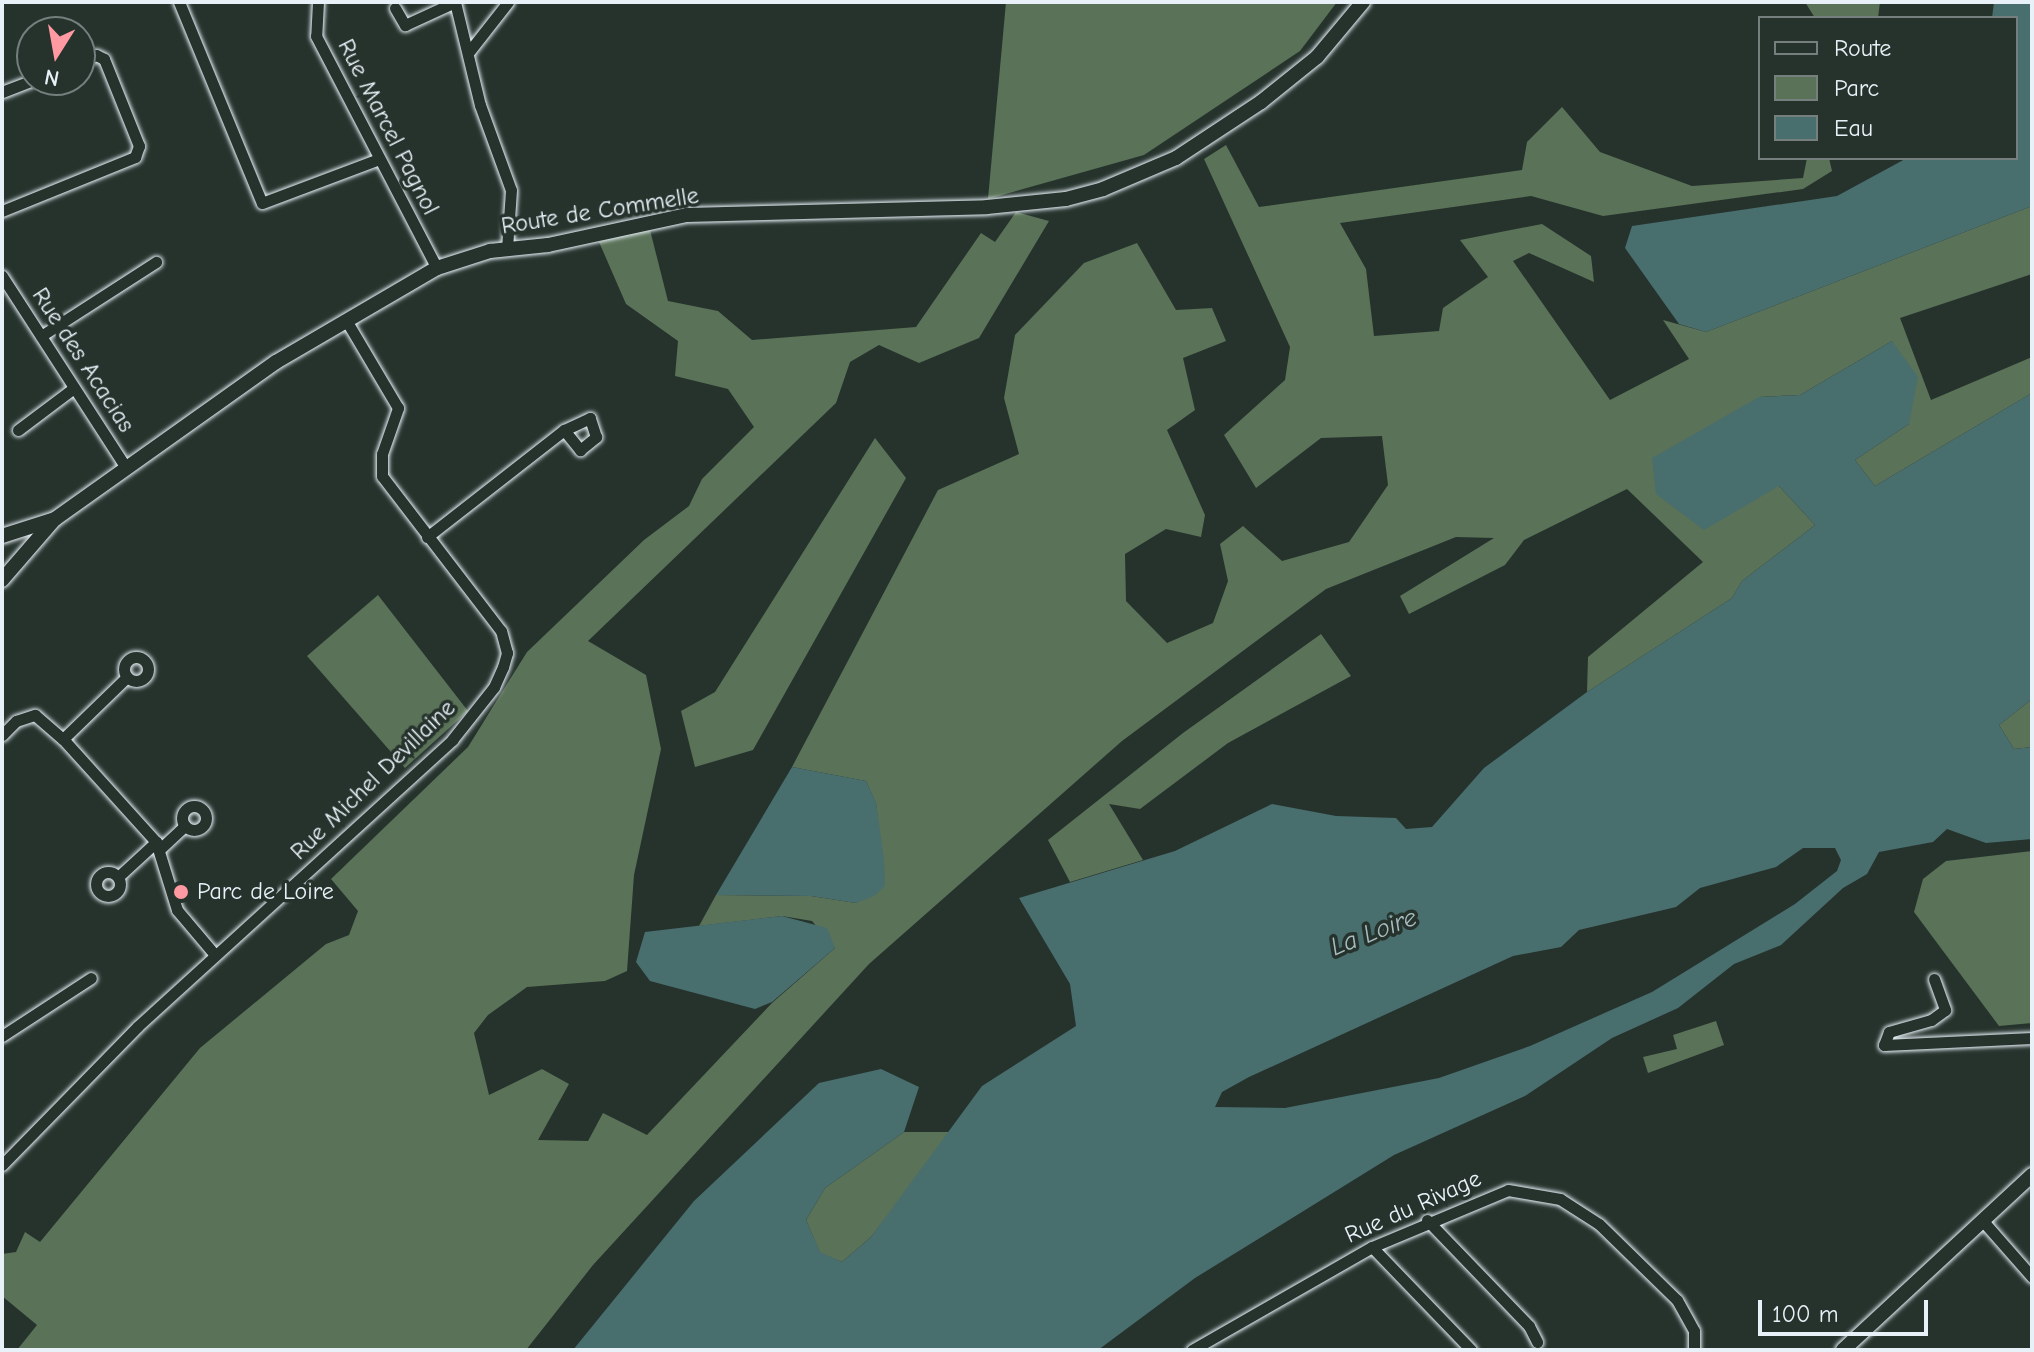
<!DOCTYPE html>
<style>
body{margin:0}
#map{position:relative;width:2034px;height:1352px;overflow:hidden;background:#26332d;font-family:"Comic Neue",sans-serif}
div>[style]{position:absolute}
.green>*{inset:0;background:#5a7257}
.water>*{inset:0;background:#496e6e}
.roads{filter:drop-shadow(0 0 2px #e8f1f8) drop-shadow(0 0 2px #e8f1f8)}
.minor>*{height:11px;margin:-5.5px;padding:0 5.5px;transform-origin:5.5px;border-radius:5.5px;background:#26332d}
.minor>.ring{margin:-5.5px;padding:0;box-sizing:content-box;background:none;border:11px solid #26332d;border-radius:50%}
.tertiary>*{height:14px;margin:-7px;padding:0 7px;transform-origin:7px;border-radius:7px;background:#26332d}
.secondary>*{height:14px;margin:-7px;padding:0 7px;transform-origin:7px;border-radius:7px;background:#26332d}
.dots>*{width:22px;height:22px;translate:-50% -50%;box-sizing:border-box;border:4px solid #26332d;border-radius:50%}
span{translate:-50% -50%;white-space:nowrap;text-align:center;line-height:1.15;-webkit-text-stroke:7px #26332d;paint-order:stroke}
.street-label{font-size:24px;color:#e8f1f8}
.poi-label{font-size:24px;color:#e8f1f8}
.left{translate:0 -50%;text-align:left}
.water-label{font-size:26px;color:#a8bdc1;font-style:italic}
.frame{position:absolute;inset:0;border:4px solid #e8f1f8;pointer-events:none}
.legend{position:absolute;left:1758px;top:16px;width:260px;height:144px;box-sizing:border-box;background:#26332d;border:2px solid #747f7e;margin:0;padding:10px 14px;list-style:none;font-size:24px;color:#e8f1f8}
.legend li{display:flex;align-items:center;gap:16px;height:40px}
.legend b{width:40px;border:2px solid #747f7e}
.north{position:absolute;left:16px;top:16px;width:80px;height:80px;box-sizing:border-box;background:#26332d;border:2px solid #747f7e;border-radius:50%;rotate:191deg;font-size:22px;font-weight:700;line-height:32px;text-align:center;color:#e8f1f8}
.north::after{content:'';display:block;margin:auto;width:28px;height:36px;background:#ff9aa2;clip-path:polygon(50% 0,100% 100%,50% 72%,0 100%)}
.scale{position:absolute;left:1758px;top:1300px;width:170px;height:36px;box-sizing:border-box;border:4px solid #e8f1f8;border-top:0;padding-left:10px;font-size:24px;line-height:28px;white-space:nowrap;color:#e8f1f8;-webkit-text-stroke:6px #26332d;paint-order:stroke}
</style>
<div id="map">
<div class="green">
<div style="clip-path:polygon(1006px 2px,1337px 2px,1300px 51px,1144px 155px,988px 199px)"></div>
<div style="clip-path:polygon(1805px 2px,1880px 2px,1878px 18px,1815px 18px)"></div>
<div style="clip-path:polygon(1562px 107px,1600px 152px,1692px 186px,1803px 178px,1807px 158px,1829px 158px,1832px 171px,1803px 189px,1603px 216px,1531px 196px,1340px 223px,1366px 269px,1374px 336px,1439px 331px,1443px 308px,1488px 277px,1460px 240px,1542px 224px,1591px 256px,1594px 282px,1529px 253px,1513px 261px,1610px 400px,1689px 359px,1663px 320px,1706px 332px,2032px 206px,2032px 274px,1900px 318px,1931px 400px,2032px 357px,2032px 393px,1875px 486px,1855px 460px,1909px 424px,1892px 341px,1800px 395px,1759px 397px,1779px 486px,1815px 525px,1742px 581px,1732px 598px,1587px 692px,1588px 657px,1703px 562px,1627px 489px,1524px 540px,1505px 565px,1409px 614px,1400px 596px,1494px 538px,1456px 537px,1326px 589px,1122px 741px,869px 964px,593px 1265px,526px 1350px,17px 1350px,37px 1325px,2px 1296px,2px 1254px,16px 1252px,25px 1232px,40px 1242px,200px 1048px,326px 944px,349px 935px,358px 911px,331px 879px,468px 747px,527px 652px,644px 540px,689px 506px,702px 479px,754px 427px,728px 389px,675px 376px,678px 341px,626px 304px,599px 242px,649px 226px,668px 301px,718px 311px,752px 340px,916px 327px,981px 233px,995px 242px,1016px 212px,1049px 221px,979px 338px,919px 363px,879px 345px,850px 362px,836px 403px,588px 641px,646px 675px,661px 749px,634px 875px,627px 971px,605px 981px,527px 987px,488px 1015px,474px 1033px,489px 1095px,542px 1069px,569px 1084px,538px 1140px,588px 1141px,603px 1113px,647px 1135px,772px 1003px,835px 948px,812px 921px,782px 916px,699px 926px,716px 895px,811px 896px,856px 903px,884px 886px,876px 803px,866px 781px,792px 767px,938px 490px,1019px 454px,1004px 398px,1015px 335px,1084px 263px,1137px 243px,1176px 310px,1212px 308px,1226px 341px,1183px 358px,1195px 410px,1167px 430px,1205px 515px,1201px 537px,1166px 529px,1125px 554px,1126px 601px,1167px 643px,1213px 623px,1228px 581px,1220px 544px,1243px 526px,1282px 561px,1349px 542px,1388px 485px,1382px 436px,1321px 438px,1256px 488px,1224px 435px,1285px 380px,1290px 347px,1204px 159px,1226px 145px,1259px 207px,1522px 170px,1527px 142px)"></div>
<div style="clip-path:polygon(875px 438px,906px 478px,753px 750px,695px 767px,681px 711px,715px 692px)"></div>
<div style="clip-path:polygon(378px 595px,468px 711px,405px 768px,307px 656px)"></div>
<div style="clip-path:polygon(1321px 634px,1351px 676px,1228px 743px,1140px 809px,1109px 804px,1143px 860px,1070px 882px,1048px 840px,1183px 733px)"></div>
<div style="clip-path:polygon(2032px 699px,2032px 747px,2014px 749px,1999px 725px)"></div>
<div style="clip-path:polygon(2032px 851px,2032px 1023px,1999px 1026px,1914px 912px,1923px 879px,1946px 861px)"></div>
<div style="clip-path:polygon(1716px 1021px,1724px 1045px,1648px 1073px,1643px 1057px,1677px 1049px,1673px 1035px)"></div>
<div style="clip-path:polygon(904px 1132px,952px 1132px,871px 1237px,842px 1262px,820px 1253px,806px 1220px,825px 1188px)"></div>
</div>
<div class="water">
<div style="clip-path:polygon(1994px 2px,2032px 2px,2032px 206px,1706px 332px,1679px 324px,1625px 248px,1632px 226px,1837px 196px,1907px 158px,2016px 158px,2016px 18px,1992px 18px)"></div>
<div style="clip-path:polygon(evenodd,1892px 341px,1918px 377px,1909px 424px,1855px 460px,1875px 486px,2032px 393px,2032px 699px,1999px 725px,2014px 749px,2032px 747px,2032px 839px,1986px 843px,1947px 829px,1933px 842px,1879px 852px,1867px 874px,1843px 888px,1781px 945px,1734px 964px,1678px 1008px,1612px 1038px,1525px 1096px,1394px 1155px,1195px 1278px,1098px 1350px,573px 1350px,694px 1201px,819px 1083px,881px 1069px,919px 1087px,904px 1132px,825px 1188px,806px 1220px,820px 1252px,842px 1262px,871px 1237px,982px 1086px,1076px 1026px,1070px 984px,1019px 898px,1175px 851px,1272px 804px,1336px 816px,1396px 818px,1406px 829px,1432px 827px,1484px 768px,1587px 692px,1732px 598px,1742px 581px,1815px 525px,1779px 486px,1704px 530px,1656px 494px,1652px 458px,1759px 397px,1800px 395px,1892px 341px,1803px 848px,1835px 848px,1841px 860px,1837px 871px,1795px 904px,1652px 992px,1530px 1046px,1439px 1078px,1285px 1108px,1215px 1107px,1222px 1092px,1249px 1077px,1513px 956px,1561px 947px,1579px 930px,1676px 907px,1700px 888px,1776px 867px,1803px 848px)"></div>
<div style="clip-path:polygon(792px 767px,866px 781px,876px 802px,884px 860px,885px 886px,874px 896px,856px 903px,811px 896px,716px 895px)"></div>
<div style="clip-path:polygon(782px 916px,827px 928px,835px 948px,772px 1002px,755px 1009px,650px 981px,636px 962px,645px 932px)"></div>
</div>
<div class="roads">
<div class="minor">
<div style="left:179px;top:2px;width:217px;rotate:67.6deg"></div>
<div style="left:262px;top:203px;width:125px;rotate:-20.6deg"></div>
<div style="left:318px;top:2px;width:34px;rotate:93deg"></div>
<div style="left:316px;top:36px;width:262px;rotate:62.5deg"></div>
<div style="left:455px;top:2px;width:106px;rotate:76.4deg"></div>
<div style="left:480px;top:105px;width:90px;rotate:70deg"></div>
<div style="left:511px;top:190px;width:59px;rotate:93.9deg"></div>
<div style="left:395px;top:8px;width:20px;rotate:60deg"></div>
<div style="left:405px;top:25px;width:55px;rotate:-24.7deg"></div>
<div style="left:468px;top:53px;width:65px;rotate:-51.9deg"></div>
<div style="left:2px;top:92px;width:33px;rotate:-21deg"></div>
<div style="left:2px;top:211px;width:144px;rotate:-22.1deg"></div>
<div style="left:135px;top:157px;width:12px;rotate:-70deg"></div>
<div style="left:139px;top:146px;width:94px;rotate:-111.9deg"></div>
<div style="left:104px;top:59px;width:9px;rotate:-153deg"></div>
<div style="left:96px;top:55px;width:17px;rotate:159deg"></div>
<div style="left:2px;top:276px;width:229px;rotate:57.1deg"></div>
<div style="left:41px;top:336px;width:137px;rotate:-32.8deg"></div>
<div style="left:18px;top:430px;width:70px;rotate:-36.9deg"></div>
<div style="left:427px;top:537px;width:174px;rotate:-38deg"></div>
<div style="left:564px;top:430px;width:26px;rotate:51deg"></div>
<div style="left:580px;top:450px;width:21px;rotate:-39deg"></div>
<div style="left:596px;top:437px;width:20px;rotate:-108deg"></div>
<div style="left:590px;top:418px;width:29px;rotate:155deg"></div>
<div class="ring" style="left:124px;top:657px;width:13px;height:13px"></div>
<div style="left:2px;top:735px;width:20px;rotate:-45deg"></div>
<div style="left:16px;top:721px;width:20px;rotate:-18deg"></div>
<div style="left:35px;top:715px;width:37px;rotate:41deg"></div>
<div style="left:63px;top:739px;width:139px;rotate:47.9deg"></div>
<div style="left:156px;top:842px;width:71px;rotate:72.8deg"></div>
<div style="left:177px;top:910px;width:59px;rotate:49.8deg"></div>
<div style="left:63px;top:739px;width:89px;rotate:-44.1deg"></div>
<div class="ring" style="left:182px;top:806px;width:13px;height:13px"></div>
<div style="left:160px;top:849px;width:34px;rotate:-43deg"></div>
<div class="ring" style="left:96px;top:872px;width:13px;height:13px"></div>
<div style="left:118px;top:877px;width:52px;rotate:-42.6deg"></div>
<div style="left:1934px;top:979px;width:33px;rotate:70deg"></div>
<div style="left:1945px;top:1010px;width:17px;rotate:144deg"></div>
<div style="left:1931px;top:1020px;width:44px;rotate:164.1deg"></div>
<div style="left:1889px;top:1032px;width:14px;rotate:111deg"></div>
<div style="left:1884px;top:1045px;width:148px;rotate:-2.7deg"></div>
<div style="left:2px;top:1036px;width:106px;rotate:-33.1deg"></div>
<div style="left:2px;top:1165px;width:194px;rotate:-45.6deg"></div>
<div style="left:138px;top:1026px;width:425px;rotate:-42.3deg"></div>
<div style="left:452px;top:740px;width:68px;rotate:-51.6deg"></div>
<div style="left:494px;top:687px;width:22px;rotate:-66deg"></div>
<div style="left:503px;top:667px;width:15px;rotate:-74deg"></div>
<div style="left:507px;top:653px;width:23px;rotate:-105deg"></div>
<div style="left:501px;top:631px;width:195px;rotate:-127.5deg"></div>
<div style="left:382px;top:476px;width:22px;rotate:-90deg"></div>
<div style="left:382px;top:454px;width:49px;rotate:-70.8deg"></div>
<div style="left:398px;top:408px;width:102px;rotate:-120.6deg"></div>
<div style="left:1427px;top:1220px;width:147px;rotate:46.1deg"></div>
<div style="left:1529px;top:1326px;width:18px;rotate:63deg"></div>
<div style="left:1982px;top:1220px;width:76px;rotate:48.7deg"></div>
<div style="left:1372px;top:1247px;width:143px;rotate:46.1deg"></div>
<div style="left:1192px;top:1350px;width:207px;rotate:-29.8deg"></div>
<div style="left:1372px;top:1247px;width:147px;rotate:-22.7deg"></div>
<div style="left:1508px;top:1190px;width:53px;rotate:9.8deg"></div>
<div style="left:1560px;top:1199px;width:46px;rotate:32.7deg"></div>
<div style="left:1599px;top:1224px;width:109px;rotate:44.3deg"></div>
<div style="left:1677px;top:1300px;width:35px;rotate:61deg"></div>
<div style="left:1694px;top:1331px;width:19px;rotate:90deg"></div>
</div>
<div class="tertiary">
<div style="left:2px;top:536px;width:56px;rotate:-17.8deg"></div>
<div style="left:55px;top:519px;width:271px;rotate:-35.4deg"></div>
<div style="left:276px;top:362px;width:186px;rotate:-30.3deg"></div>
<div style="left:437px;top:268px;width:56px;rotate:-17.8deg"></div>
<div style="left:490px;top:251px;width:58px;rotate:-5.9deg"></div>
<div style="left:548px;top:245px;width:142px;rotate:-12.2deg"></div>
<div style="left:687px;top:215px;width:300px;rotate:-1.5deg"></div>
<div style="left:987px;top:207px;width:79px;rotate:-5.8deg"></div>
<div style="left:1066px;top:199px;width:38px;rotate:-15deg"></div>
<div style="left:1103px;top:189px;width:79px;rotate:-23deg"></div>
<div style="left:1176px;top:158px;width:102px;rotate:-33.4deg"></div>
<div style="left:1261px;top:102px;width:72px;rotate:-38.8deg"></div>
<div style="left:1317px;top:57px;width:72px;rotate:-50.1deg"></div>
<div style="left:2px;top:580px;width:79px;rotate:-49.1deg"></div>
</div>
<div class="secondary">
<div style="left:1843px;top:1350px;width:258px;rotate:-42.8deg"></div>
</div>
</div>
<div class="dots">
<div style="left:181px;top:892px;background:#ff9aa2"></div>
</div>
<div class="street-label">
<span style="left:388px;top:127px;rotate:63deg">Rue Marcel Pagnol</span>
<span style="left:600px;top:211px;rotate:-9deg">Route de Commelle</span>
<span style="left:83px;top:360px;rotate:57deg">Rue des Acacias</span>
<span style="left:373px;top:780px;rotate:-44deg">Rue Michel Devillaine</span>
<span style="left:1413px;top:1207px;rotate:-24deg">Rue du Rivage</span>
</div>
<div class="poi-label">
<span class="left" style="left:197px;top:892px">Parc de Loire</span>
</div>
<div class="water-label">
<span style="left:1374px;top:933px;rotate:-21deg">La Loire</span>
</div>
<div class="frame"></div>
<ul class="legend">
<li><b style="height:10px;background:#26332d"></b>Route</li>
<li><b style="height:22px;background:#5a7257"></b>Parc</li>
<li><b style="height:22px;background:#496e6e"></b>Eau</li>
</ul>
<div class="north">N</div>
<div class="scale">100 m</div>
</div>
